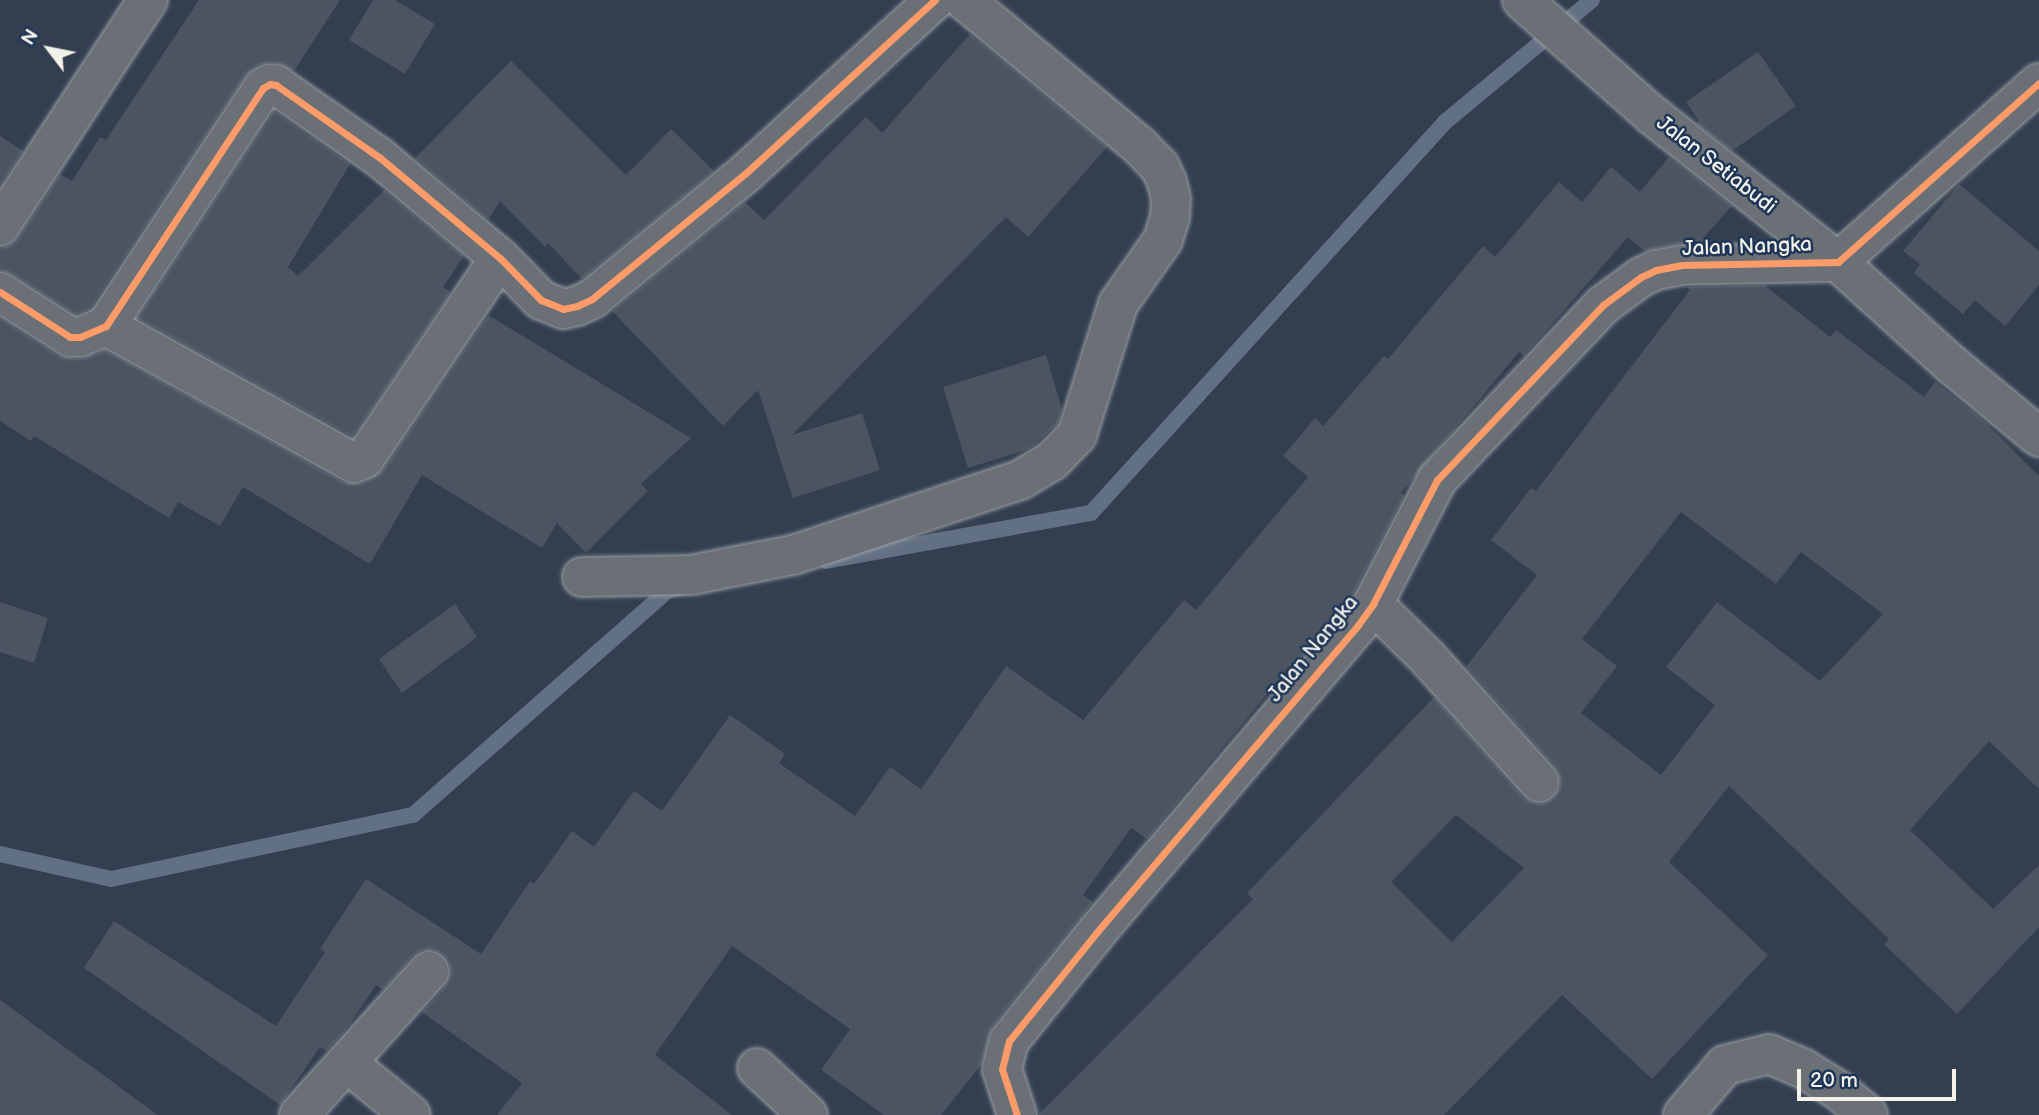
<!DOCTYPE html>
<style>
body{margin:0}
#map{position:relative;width:2039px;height:1115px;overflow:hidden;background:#333f50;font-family:"Balsamiq Sans",sans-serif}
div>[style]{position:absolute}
.stream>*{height:16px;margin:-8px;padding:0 8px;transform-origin:8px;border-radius:8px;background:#627083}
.building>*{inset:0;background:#4b5460}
.roads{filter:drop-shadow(0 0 2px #9ba0a6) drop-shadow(0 0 2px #9ba0a6)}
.street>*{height:38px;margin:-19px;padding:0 19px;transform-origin:19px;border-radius:19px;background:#6b7077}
.cycleway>*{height:7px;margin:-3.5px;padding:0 3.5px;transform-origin:3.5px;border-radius:3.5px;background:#fa9b69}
span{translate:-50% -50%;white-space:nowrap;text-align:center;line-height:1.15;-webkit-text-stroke:5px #1d3557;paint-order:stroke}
.street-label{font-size:21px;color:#f4f1e8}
.north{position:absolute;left:14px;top:14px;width:70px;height:70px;-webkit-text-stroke:5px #1d3557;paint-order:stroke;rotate:302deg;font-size:19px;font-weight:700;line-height:28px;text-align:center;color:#f4f1e8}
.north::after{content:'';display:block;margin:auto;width:24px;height:32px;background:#f4f1e8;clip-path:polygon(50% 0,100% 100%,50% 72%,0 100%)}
.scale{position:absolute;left:1797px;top:1069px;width:159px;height:32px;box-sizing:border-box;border:4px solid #f4f1e8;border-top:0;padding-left:9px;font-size:21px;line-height:24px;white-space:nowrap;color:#f4f1e8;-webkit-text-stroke:5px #1d3557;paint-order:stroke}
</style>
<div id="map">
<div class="stream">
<div style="left:826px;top:561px;width:269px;rotate:-10.3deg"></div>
<div style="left:1091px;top:513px;width:527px;rotate:-47.84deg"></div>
<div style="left:1445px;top:122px;width:191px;rotate:-39.7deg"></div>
<div style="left:0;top:854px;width:114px;rotate:12.7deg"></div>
<div style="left:111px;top:879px;width:309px;rotate:-12deg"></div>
<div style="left:413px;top:815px;width:340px;rotate:-41.4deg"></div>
<div style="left:668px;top:590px;width:12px;rotate:-9deg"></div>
</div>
<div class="building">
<div style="clip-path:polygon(199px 0,340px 0,294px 71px,273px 62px,259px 65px,245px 76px,91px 308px,76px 315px,12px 274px,0 270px,0 248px,10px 245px,18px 238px,60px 174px,72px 181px,100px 137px,106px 140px)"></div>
<div style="clip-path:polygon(373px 0,395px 0,435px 24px,405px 74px,349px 40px)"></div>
<div style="clip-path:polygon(970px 34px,1107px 147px,1028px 237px,1006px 217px,792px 435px,862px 413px,880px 470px,793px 498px,758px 390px,723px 426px,612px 311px,745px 202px,764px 220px,866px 117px,882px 133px)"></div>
<div style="clip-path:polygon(1758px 52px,1796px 106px,1732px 151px,1697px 123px,1699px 121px,1686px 102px)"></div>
<div style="clip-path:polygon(511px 61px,626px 175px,671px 129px,714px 171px,582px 279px,548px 243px,545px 247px,500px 201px,488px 220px,415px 158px)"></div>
<div style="clip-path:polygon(274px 111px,350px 164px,288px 267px,298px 276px,384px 190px,464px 256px,443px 287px,451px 292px,353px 437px,137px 318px)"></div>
<div style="clip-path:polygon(0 136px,23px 151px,0 186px)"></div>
<div style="clip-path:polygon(1669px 157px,1732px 206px,1703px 238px,1709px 243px,1677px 244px,1644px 251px,1628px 237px,1524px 356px,1519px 352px,1401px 493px,1404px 496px,1354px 593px,1341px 612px,1297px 663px,1294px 661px,1147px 839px,1131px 828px,1083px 895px,1093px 902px,992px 1027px,981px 1065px,941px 1115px,884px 1115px,821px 1070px,850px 1029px,732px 946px,655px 1055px,732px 1115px,497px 1115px,522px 1083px,422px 1012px,445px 986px,450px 975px,450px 964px,443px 954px,434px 950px,423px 950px,413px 956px,383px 990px,376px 985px,345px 1031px,327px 1051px,320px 1047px,280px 1105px,84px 968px,114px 921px,276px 1026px,325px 952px,320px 949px,366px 879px,481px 954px,530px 881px,534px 884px,572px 831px,594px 847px,634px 791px,662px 811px,730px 715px,785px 754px,779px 763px,855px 816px,890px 767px,921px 789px,1006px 666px,1083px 720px,1184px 600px,1196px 610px,1308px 477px,1283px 456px,1315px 418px,1323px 426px,1384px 356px,1388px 359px,1483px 246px,1495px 257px,1559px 182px,1582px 202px,1611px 167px,1640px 192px)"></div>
<div style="clip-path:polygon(1959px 184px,2039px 251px,2039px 285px,2005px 326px,1975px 300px,1963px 314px,1914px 273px,1920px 264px,1903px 251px)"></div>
<div style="clip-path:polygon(evenodd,1764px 285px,1830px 337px,1836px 330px,1924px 397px,1935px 382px,1981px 418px,2039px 476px,2039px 789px,1989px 741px,1910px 830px,1993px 909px,2039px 865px,2039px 927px,1957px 1014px,1884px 944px,1889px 939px,1729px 786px,1669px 862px,1768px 955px,1652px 1079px,1562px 995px,1444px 1115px,1038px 1115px,1253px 899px,1247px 893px,1434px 697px,1523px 797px,1532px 802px,1543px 803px,1554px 798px,1560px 788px,1560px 778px,1556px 768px,1466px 667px,1537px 575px,1491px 540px,1531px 488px,1536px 491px,1690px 290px,1686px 287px,1764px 285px,1681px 512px,1776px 584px,1801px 552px,1883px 614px,1820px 681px,1717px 602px,1666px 667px,1715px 705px,1661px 775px,1581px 713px,1617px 666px,1582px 639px,1681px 512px,1764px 285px,1456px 815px,1524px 868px,1452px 942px,1391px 882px,1456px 815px)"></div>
<div style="clip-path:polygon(488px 315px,691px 438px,641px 484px,648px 491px,586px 553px,557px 523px,542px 548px,422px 475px,370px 564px,243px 487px,220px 526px,178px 502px,169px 518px,34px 436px,31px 441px,0 421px,0 318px,59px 356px,81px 359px,105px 350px,343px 482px,362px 483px,383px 470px)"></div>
<div style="clip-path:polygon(1046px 355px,1062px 409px,1058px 424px,1029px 449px,968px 468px,943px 387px)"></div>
<div style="clip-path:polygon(0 602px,48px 618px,34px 663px,0 652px)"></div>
<div style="clip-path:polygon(455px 604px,477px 637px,402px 693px,379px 659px)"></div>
<div style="clip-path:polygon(0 1000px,158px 1115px,0 1115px)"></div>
</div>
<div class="roads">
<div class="street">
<div style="left:1522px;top:0;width:174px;rotate:41.5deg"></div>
<div style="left:1652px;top:115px;width:237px;rotate:38.3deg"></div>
<div style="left:1838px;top:262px;width:154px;rotate:42.1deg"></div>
<div style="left:1952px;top:365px;width:113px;rotate:39.6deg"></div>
<div style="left:0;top:226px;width:270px;rotate:-56.8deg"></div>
<div style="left:0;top:292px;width:83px;rotate:32.7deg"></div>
<div style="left:70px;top:337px;width:10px"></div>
<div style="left:80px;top:337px;width:28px;rotate:-23deg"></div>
<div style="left:106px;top:326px;width:285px;rotate:-56.6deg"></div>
<div style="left:263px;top:88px;width:8px;rotate:-30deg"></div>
<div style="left:270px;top:84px;width:6px;rotate:9deg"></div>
<div style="left:276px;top:85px;width:126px;rotate:35deg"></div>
<div style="left:379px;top:157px;width:158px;rotate:39.9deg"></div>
<div style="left:500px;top:258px;width:59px;rotate:45.7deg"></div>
<div style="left:541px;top:300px;width:24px;rotate:22deg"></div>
<div style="left:563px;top:309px;width:14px;rotate:-12deg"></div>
<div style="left:577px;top:306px;width:17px;rotate:-25deg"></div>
<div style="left:592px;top:299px;width:200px;rotate:-39.3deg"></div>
<div style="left:747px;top:172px;width:255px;rotate:-42.5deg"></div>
<div style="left:106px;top:326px;width:283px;rotate:28.9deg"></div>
<div style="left:354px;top:463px;width:12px;rotate:-24deg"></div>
<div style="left:365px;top:458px;width:241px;rotate:-56deg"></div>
<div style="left:582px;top:577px;width:109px;rotate:-1.1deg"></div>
<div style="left:691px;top:575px;width:104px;rotate:-11.1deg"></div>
<div style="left:793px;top:555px;width:239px;rotate:-18.3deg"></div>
<div style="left:1020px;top:480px;width:37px;rotate:-31deg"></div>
<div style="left:1052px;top:461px;width:36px;rotate:-46deg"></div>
<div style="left:1077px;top:435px;width:137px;rotate:-72.6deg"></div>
<div style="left:1118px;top:304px;width:78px;rotate:-54.9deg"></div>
<div style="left:1163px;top:240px;width:24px;rotate:-73deg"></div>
<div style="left:1170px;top:217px;width:18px;rotate:-87deg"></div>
<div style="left:1171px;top:199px;width:17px;rotate:-103deg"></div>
<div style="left:1167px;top:182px;width:17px;rotate:-115deg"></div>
<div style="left:1160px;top:167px;width:28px;rotate:-134deg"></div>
<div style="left:1141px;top:147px;width:230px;rotate:-140.3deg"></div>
<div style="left:1373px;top:604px;width:76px;rotate:44.5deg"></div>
<div style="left:1427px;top:657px;width:168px;rotate:48.1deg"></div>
<div style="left:347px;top:1063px;width:82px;rotate:39.1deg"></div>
<div style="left:757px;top:1068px;width:69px;rotate:42.7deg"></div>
<div style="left:299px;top:1115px;width:194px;rotate:-47.9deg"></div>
<div style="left:1017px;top:1115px;width:48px;rotate:-108.1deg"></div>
<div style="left:1002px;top:1069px;width:29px;rotate:-76deg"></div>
<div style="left:1009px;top:1041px;width:139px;rotate:-51.1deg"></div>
<div style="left:1096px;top:933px;width:404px;rotate:-49.6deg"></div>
<div style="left:1358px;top:625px;width:26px;rotate:-54deg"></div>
<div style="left:1373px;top:604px;width:140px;rotate:-62.7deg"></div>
<div style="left:1437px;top:480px;width:241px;rotate:-46.5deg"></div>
<div style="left:1603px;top:305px;width:47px;rotate:-36.4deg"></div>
<div style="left:1641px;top:277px;width:17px;rotate:-25deg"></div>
<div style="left:1656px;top:270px;width:25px;rotate:-11deg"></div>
<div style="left:1681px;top:265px;width:157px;rotate:-1.1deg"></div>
<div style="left:1838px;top:262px;width:269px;rotate:-41.7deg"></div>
<div style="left:1683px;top:1115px;width:65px;rotate:-50deg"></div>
<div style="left:1725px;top:1065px;width:45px;rotate:-14deg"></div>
<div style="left:1769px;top:1054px;width:38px;rotate:23deg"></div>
<div style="left:1804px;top:1069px;width:40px;rotate:32deg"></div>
<div style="left:1838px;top:1090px;width:39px;rotate:40deg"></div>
</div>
</div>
<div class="cycleway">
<div style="left:0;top:292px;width:83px;rotate:32.7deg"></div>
<div style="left:70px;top:337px;width:10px"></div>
<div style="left:80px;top:337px;width:28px;rotate:-23deg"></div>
<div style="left:106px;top:326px;width:285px;rotate:-56.6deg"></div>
<div style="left:263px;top:88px;width:8px;rotate:-30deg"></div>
<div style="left:270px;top:84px;width:6px;rotate:9deg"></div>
<div style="left:276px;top:85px;width:126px;rotate:35deg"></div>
<div style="left:379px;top:157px;width:158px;rotate:39.9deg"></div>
<div style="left:500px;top:258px;width:59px;rotate:45.7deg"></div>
<div style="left:541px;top:300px;width:24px;rotate:22deg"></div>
<div style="left:563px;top:309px;width:14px;rotate:-12deg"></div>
<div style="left:577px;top:306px;width:17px;rotate:-25deg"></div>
<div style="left:592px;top:299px;width:200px;rotate:-39.3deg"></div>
<div style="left:747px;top:172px;width:255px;rotate:-42.5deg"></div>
<div style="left:1017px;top:1115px;width:48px;rotate:-108.1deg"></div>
<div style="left:1002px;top:1069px;width:29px;rotate:-76deg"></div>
<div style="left:1009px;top:1041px;width:139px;rotate:-51.1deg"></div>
<div style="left:1096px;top:933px;width:404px;rotate:-49.6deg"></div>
<div style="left:1358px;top:625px;width:26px;rotate:-54deg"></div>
<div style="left:1373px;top:604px;width:140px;rotate:-62.7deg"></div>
<div style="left:1437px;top:480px;width:241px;rotate:-46.5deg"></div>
<div style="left:1603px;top:305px;width:47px;rotate:-36.4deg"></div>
<div style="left:1641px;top:277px;width:17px;rotate:-25deg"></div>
<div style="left:1656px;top:270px;width:25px;rotate:-11deg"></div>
<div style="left:1681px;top:265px;width:157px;rotate:-1.1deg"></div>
<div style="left:1838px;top:262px;width:269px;rotate:-41.7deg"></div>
</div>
<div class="street-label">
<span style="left:1716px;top:165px;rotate:38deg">Jalan Setiabudi</span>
<span style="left:1747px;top:247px;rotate:-2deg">Jalan Nangka</span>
<span style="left:1313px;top:649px;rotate:-51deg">Jalan Nangka</span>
</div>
<div class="north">N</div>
<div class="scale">20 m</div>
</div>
